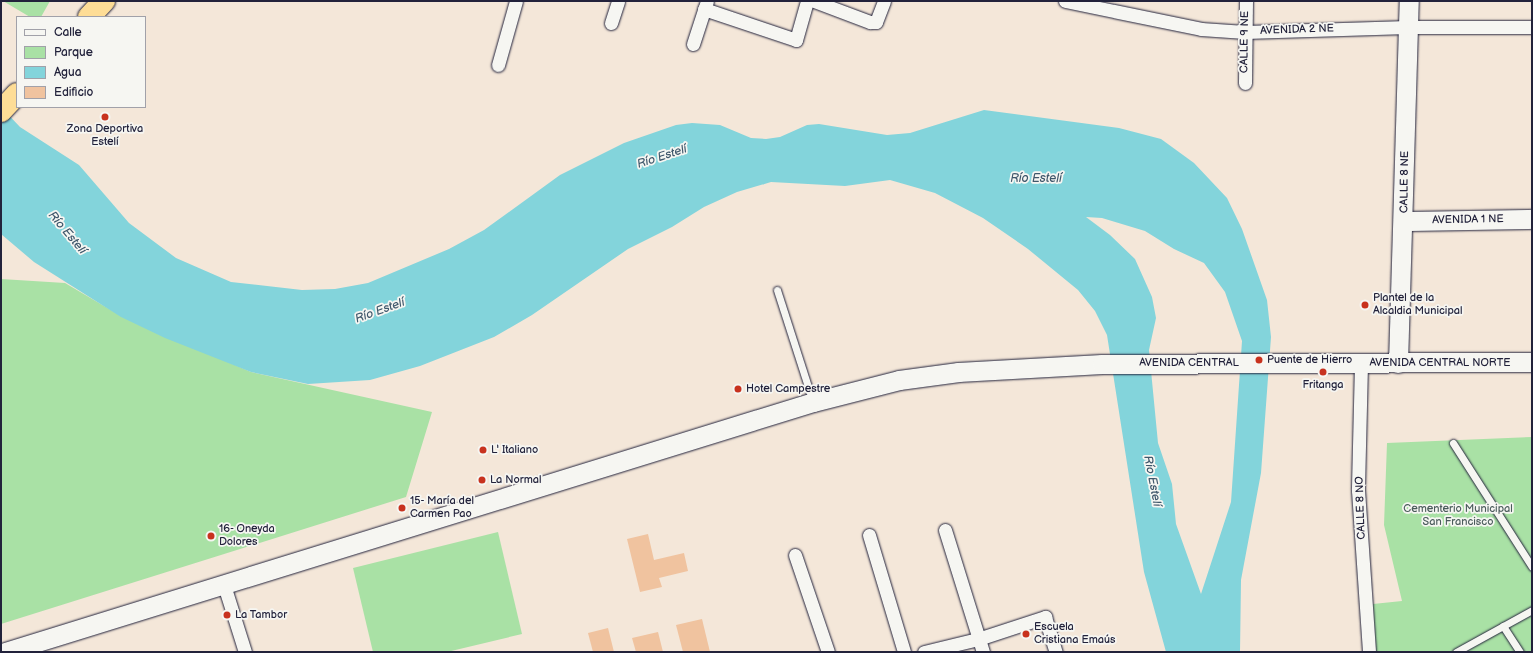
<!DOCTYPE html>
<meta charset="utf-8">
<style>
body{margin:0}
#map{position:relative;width:1533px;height:653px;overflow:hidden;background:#f4e7d9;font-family:"Balsamiq Sans",sans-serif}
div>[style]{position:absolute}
.green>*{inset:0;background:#a9e1a5}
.water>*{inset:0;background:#83d4db}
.building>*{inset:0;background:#f0c39f}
.roads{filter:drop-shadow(0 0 1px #22223b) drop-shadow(0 0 1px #22223b)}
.lane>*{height:7px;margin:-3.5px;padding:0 3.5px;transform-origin:3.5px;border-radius:3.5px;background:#f6f6f2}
.street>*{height:13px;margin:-6.5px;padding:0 6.5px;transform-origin:6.5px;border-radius:6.5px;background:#f6f6f2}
.secondary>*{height:19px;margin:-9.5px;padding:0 9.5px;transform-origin:9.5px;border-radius:9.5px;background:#f6f6f2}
.highway>*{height:22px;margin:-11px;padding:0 11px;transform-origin:11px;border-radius:11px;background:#fedd96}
.dots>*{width:11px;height:11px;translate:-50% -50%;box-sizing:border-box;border:2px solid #f6f6f2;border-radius:50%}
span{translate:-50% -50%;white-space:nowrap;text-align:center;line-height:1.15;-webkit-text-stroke:3.5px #f6f6f2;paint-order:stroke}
.street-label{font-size:11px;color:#22223b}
.poi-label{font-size:11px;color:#22223b}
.left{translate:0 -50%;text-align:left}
.park-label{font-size:11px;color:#4a5b5b}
.water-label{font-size:12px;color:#3f576b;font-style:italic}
.frame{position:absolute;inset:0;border:2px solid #22223b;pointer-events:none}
.legend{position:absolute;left:16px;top:16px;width:130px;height:92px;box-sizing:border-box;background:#f6f6f2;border:1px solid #a1a1a9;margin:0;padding:5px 7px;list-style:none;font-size:12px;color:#22223b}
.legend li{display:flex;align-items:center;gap:8px;height:20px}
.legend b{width:20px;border:1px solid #a1a1a9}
</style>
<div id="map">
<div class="green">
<div style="clip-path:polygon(3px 1px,50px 1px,41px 17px,30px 17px)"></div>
<div style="clip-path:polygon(1px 279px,65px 283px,121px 316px,251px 372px,432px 412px,406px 497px,1px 624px)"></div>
<div style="clip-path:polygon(1532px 437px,1532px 652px,1376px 652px,1373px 604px,1402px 601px,1384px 525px,1387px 443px)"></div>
<div style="clip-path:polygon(498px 532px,522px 634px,447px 652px,373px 652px,353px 568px)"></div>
</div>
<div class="water">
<div style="clip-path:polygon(evenodd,1px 107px,20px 127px,79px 165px,129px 223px,176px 258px,231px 282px,302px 290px,335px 289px,368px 283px,449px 249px,484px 230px,560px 175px,624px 143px,676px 125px,692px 123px,720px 125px,751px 138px,766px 139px,780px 137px,807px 125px,819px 124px,887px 135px,910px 133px,984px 110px,1119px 128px,1161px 139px,1194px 163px,1227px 198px,1242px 229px,1267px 300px,1271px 337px,1261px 473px,1241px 580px,1240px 652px,1166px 652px,1144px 572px,1107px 335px,1095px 311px,1078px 290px,1028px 249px,983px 218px,935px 193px,890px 180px,845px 186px,771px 182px,737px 192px,704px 207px,672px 227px,628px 249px,532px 315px,494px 337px,420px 366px,370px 380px,308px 384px,251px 372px,165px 338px,121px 317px,34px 262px,1px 234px,1px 107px,1086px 217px,1102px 218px,1145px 231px,1174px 249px,1204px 263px,1225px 292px,1242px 341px,1231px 502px,1201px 594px,1176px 524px,1172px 484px,1158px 443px,1149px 350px,1156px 318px,1152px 297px,1135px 259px,1110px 235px,1086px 217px)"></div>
</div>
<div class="building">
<div style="clip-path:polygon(648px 534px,654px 560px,684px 553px,688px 571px,659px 578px,662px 587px,640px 592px,627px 539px)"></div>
<div style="clip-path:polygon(702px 619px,710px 652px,683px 652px,676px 625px)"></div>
<div style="clip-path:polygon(608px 628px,614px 652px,593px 652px,588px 633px)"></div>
<div style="clip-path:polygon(658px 632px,663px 652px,636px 652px,632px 638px)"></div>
</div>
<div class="roads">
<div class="lane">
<div style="left:777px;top:290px;width:118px;rotate:72.2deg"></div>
<div style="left:1453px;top:443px;width:147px;rotate:57.5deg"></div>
<div style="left:1503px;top:626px;width:31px;rotate:57deg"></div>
<div style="left:1456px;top:652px;width:87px;rotate:-28.9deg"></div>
</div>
<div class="street">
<div style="left:814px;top:1px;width:60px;rotate:20.6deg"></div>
<div style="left:870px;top:22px;width:6px"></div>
<div style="left:876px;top:22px;width:22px;rotate:-69deg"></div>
<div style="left:1065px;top:1px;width:139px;rotate:11.6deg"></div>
<div style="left:1201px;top:29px;width:44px;rotate:3.9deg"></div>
<div style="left:1245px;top:32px;width:163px;rotate:-1.8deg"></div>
<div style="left:1408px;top:27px;width:124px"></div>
<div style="left:704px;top:9px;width:97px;rotate:18.6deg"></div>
<div style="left:796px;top:40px;width:41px;rotate:-74.2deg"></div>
<div style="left:611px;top:23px;width:23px;rotate:-72deg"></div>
<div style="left:693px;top:44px;width:45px;rotate:-72deg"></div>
<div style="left:498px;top:65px;width:66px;rotate:-74.3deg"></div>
<div style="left:1245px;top:83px;width:82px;rotate:-89.3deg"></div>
<div style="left:1361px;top:364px;width:126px;rotate:91.4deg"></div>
<div style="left:1358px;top:490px;width:162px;rotate:86.1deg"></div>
<div style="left:945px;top:530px;width:128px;rotate:72.7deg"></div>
<div style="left:869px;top:535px;width:122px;rotate:73.3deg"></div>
<div style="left:795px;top:555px;width:102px;rotate:71.2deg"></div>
<div style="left:224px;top:585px;width:70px;rotate:72.6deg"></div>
<div style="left:924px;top:652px;width:56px;rotate:-13.5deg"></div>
<div style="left:978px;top:639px;width:71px;rotate:-18.2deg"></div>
<div style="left:1045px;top:617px;width:37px;rotate:73deg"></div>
</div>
<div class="secondary">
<div style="left:1404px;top:221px;width:128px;rotate:-0.9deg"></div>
<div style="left:1398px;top:363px;width:362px;rotate:-88.3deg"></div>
<div style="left:5px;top:652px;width:846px;rotate:-17.19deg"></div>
<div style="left:813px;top:402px;width:89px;rotate:-14.3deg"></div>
<div style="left:899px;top:380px;width:60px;rotate:-7.7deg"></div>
<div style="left:958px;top:372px;width:144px;rotate:-3.2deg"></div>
<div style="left:1102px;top:364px;width:430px;rotate:-0.3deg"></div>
</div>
<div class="highway">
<div style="left:89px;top:17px;width:22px;rotate:-47deg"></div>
<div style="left:1px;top:111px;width:23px;rotate:-47deg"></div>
</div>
</div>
<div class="dots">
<div style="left:105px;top:117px;background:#c8321e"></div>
<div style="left:1365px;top:305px;background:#c8321e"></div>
<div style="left:1259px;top:360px;background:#c8321e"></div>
<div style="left:1323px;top:372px;background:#c8321e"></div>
<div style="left:738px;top:389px;background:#c8321e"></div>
<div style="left:483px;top:450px;background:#c8321e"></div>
<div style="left:482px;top:480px;background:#c8321e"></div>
<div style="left:402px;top:508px;background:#c8321e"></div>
<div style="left:211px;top:536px;background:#c8321e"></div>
<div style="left:227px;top:615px;background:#c8321e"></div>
<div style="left:1026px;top:634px;background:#c8321e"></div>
</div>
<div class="street-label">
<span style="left:1297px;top:30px;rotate:-2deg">AVENIDA 2 NE</span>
<span style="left:1245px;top:42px;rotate:-89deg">CALLE 9 NE</span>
<span style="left:1405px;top:182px;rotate:-89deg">CALLE 8 NE</span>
<span style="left:1468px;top:220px;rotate:-1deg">AVENIDA 1 NE</span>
<span style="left:1189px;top:363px">AVENIDA CENTRAL</span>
<span style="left:1440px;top:363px">AVENIDA CENTRAL NORTE</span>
<span style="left:1361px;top:508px;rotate:-92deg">CALLE 8 NO</span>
</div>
<div class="poi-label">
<span style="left:105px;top:136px">Zona Deportiva<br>Estelí</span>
<span class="left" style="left:1373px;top:305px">Plantel de la<br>Alcaldia Municipal</span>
<span class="left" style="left:1267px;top:360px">Puente de Hierro</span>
<span style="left:1323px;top:385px">Fritanga</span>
<span class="left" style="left:746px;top:389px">Hotel Campestre</span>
<span class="left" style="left:491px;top:450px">L' Italiano</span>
<span class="left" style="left:490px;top:480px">La Normal</span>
<span class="left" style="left:410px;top:508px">15- María del<br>Carmen Pao</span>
<span class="left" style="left:219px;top:536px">16- Oneyda<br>Dolores</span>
<span class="left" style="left:235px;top:615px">La Tambor</span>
<span class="left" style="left:1034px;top:634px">Escuela<br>Cristiana Emaús</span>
</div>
<div class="park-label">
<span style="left:1458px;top:516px">Cementerio Municipal<br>San Francisco</span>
</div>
<div class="water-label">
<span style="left:662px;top:157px;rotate:-18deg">Río Estelí</span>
<span style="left:1036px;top:179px">Río Estelí</span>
<span style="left:67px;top:233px;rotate:50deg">Río Estelí</span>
<span style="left:380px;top:311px;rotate:-20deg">Río Estelí</span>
<span style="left:1152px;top:481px;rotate:79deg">Río Estelí</span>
</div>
<div class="frame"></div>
<ul class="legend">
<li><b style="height:5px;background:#f6f6f2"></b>Calle</li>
<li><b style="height:11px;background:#a9e1a5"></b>Parque</li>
<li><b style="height:11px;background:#83d4db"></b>Agua</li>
<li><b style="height:11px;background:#f0c39f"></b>Edificio</li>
</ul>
</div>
